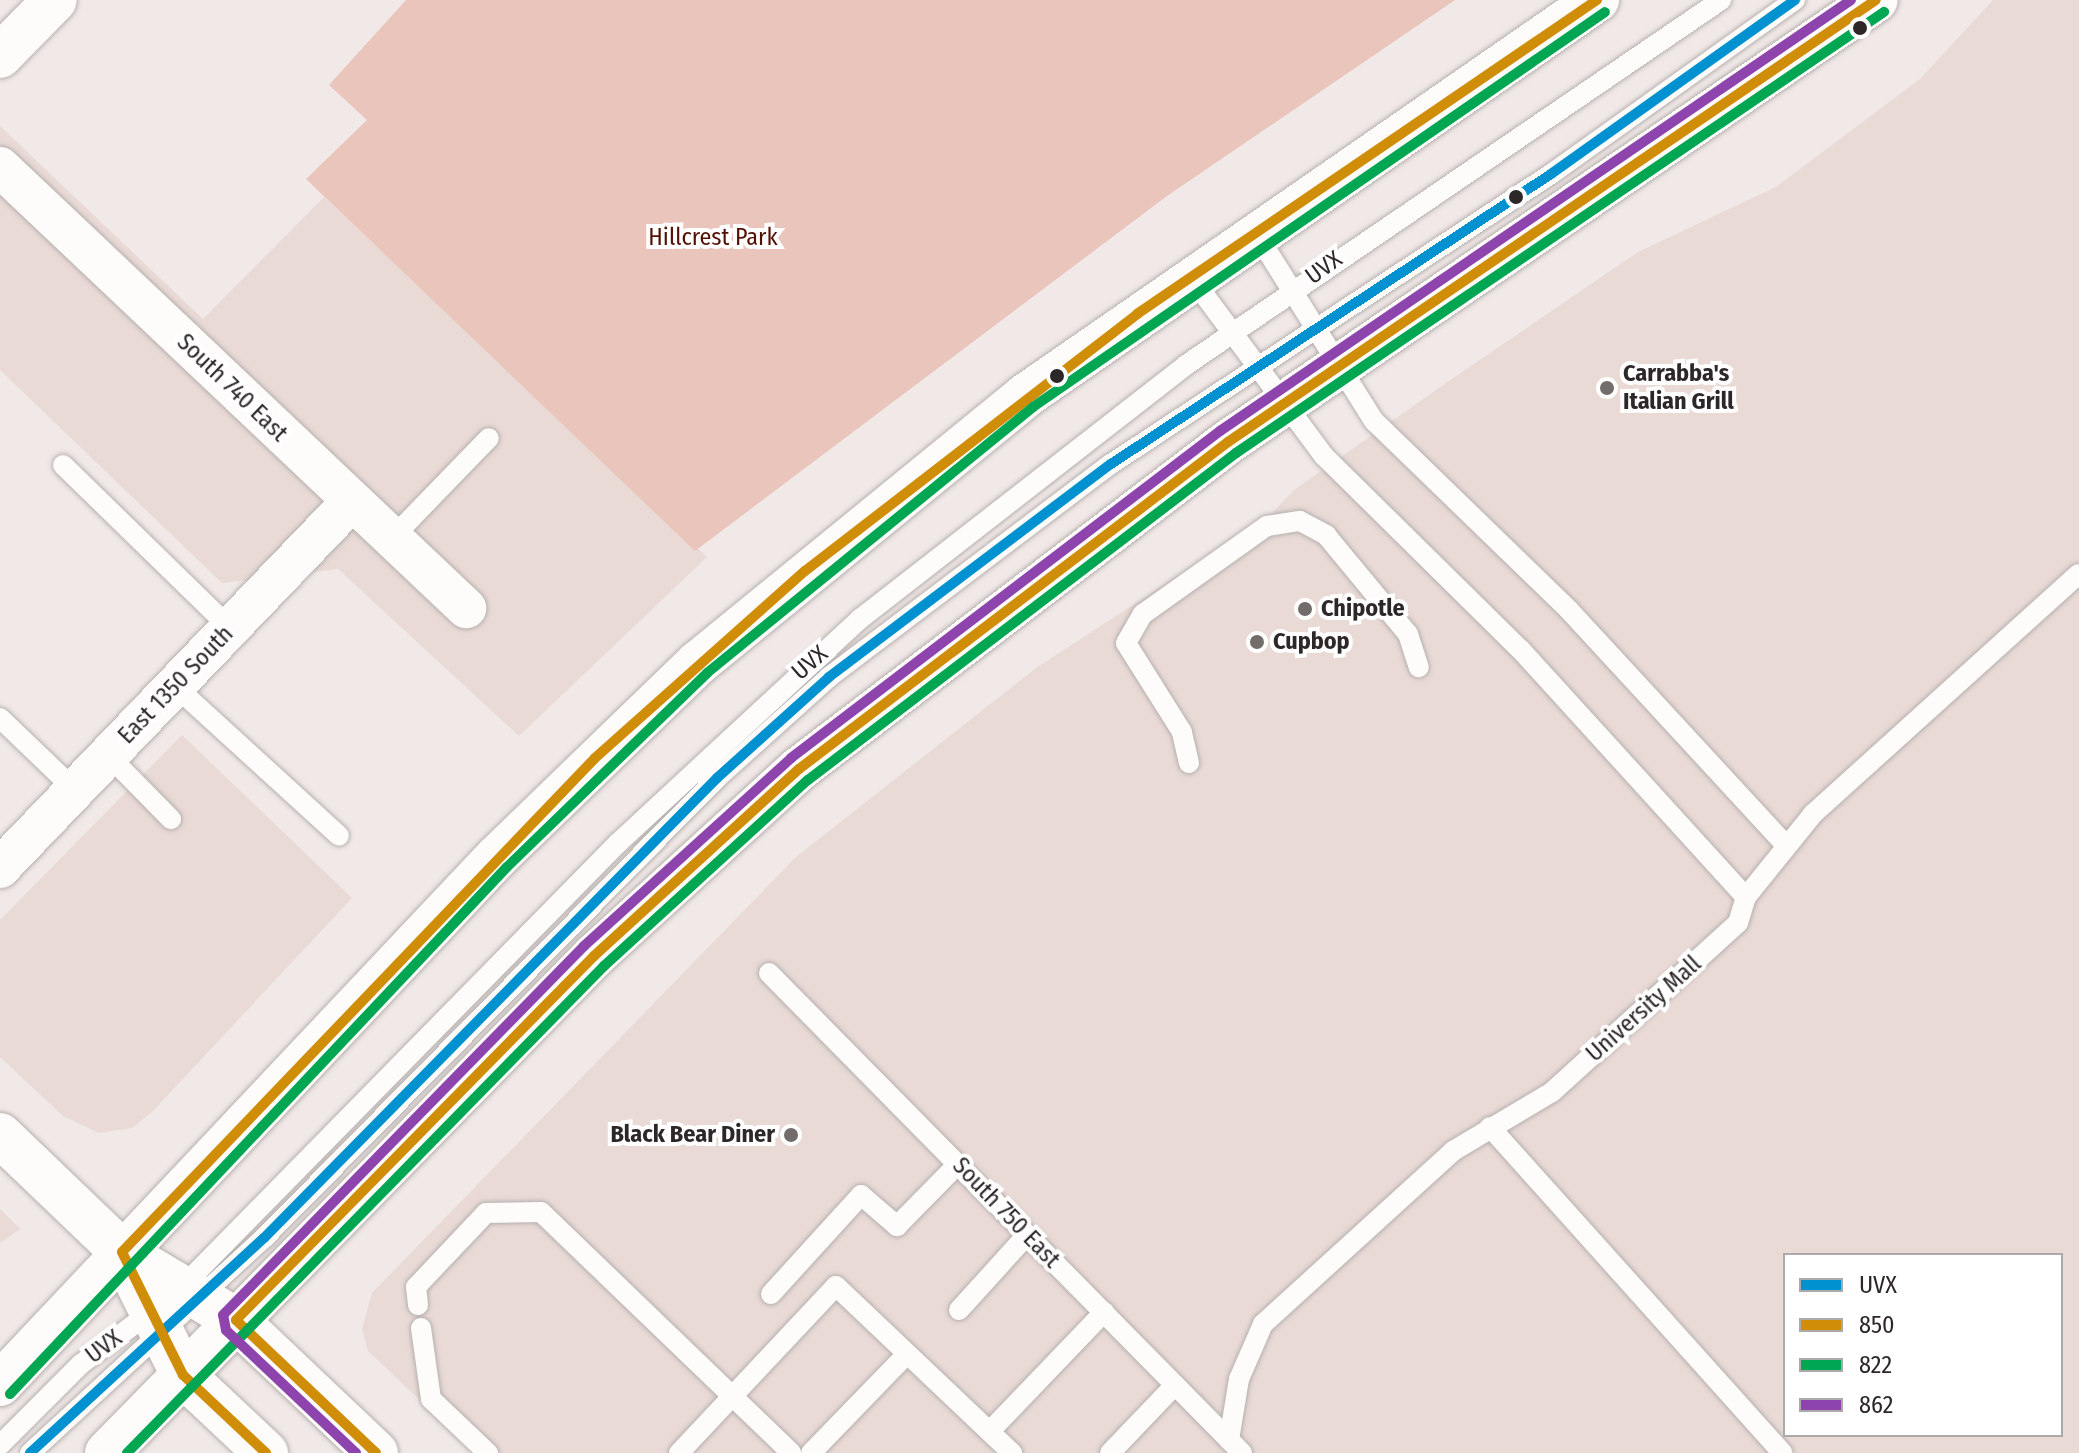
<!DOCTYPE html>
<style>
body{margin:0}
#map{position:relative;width:2079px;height:1453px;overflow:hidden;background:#f1e9e7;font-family:"Fira Sans Condensed",sans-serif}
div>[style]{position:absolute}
.built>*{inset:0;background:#e9dad6}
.green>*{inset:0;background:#eac5bc}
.roads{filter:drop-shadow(0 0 2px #b6b0ae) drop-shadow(0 0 2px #b6b0ae)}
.lane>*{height:20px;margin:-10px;padding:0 10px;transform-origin:10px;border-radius:10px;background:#fdfcfb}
.street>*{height:40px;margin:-20px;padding:0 20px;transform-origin:20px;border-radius:20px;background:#fdfcfb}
.secondary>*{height:44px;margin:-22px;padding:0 22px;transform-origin:22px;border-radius:22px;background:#fdfcfb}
.primary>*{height:44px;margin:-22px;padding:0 22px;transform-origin:22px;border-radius:22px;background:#fdfcfb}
.bus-1>*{height:10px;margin:-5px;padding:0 5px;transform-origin:5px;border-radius:5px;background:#0091d0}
.bus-2>*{height:10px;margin:-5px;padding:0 5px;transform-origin:5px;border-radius:5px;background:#cf8d08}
.bus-3>*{height:10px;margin:-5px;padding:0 5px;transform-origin:5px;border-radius:5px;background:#00a651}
.bus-4>*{height:10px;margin:-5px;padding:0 5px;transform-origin:5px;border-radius:5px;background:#8e44ad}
.dots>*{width:22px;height:22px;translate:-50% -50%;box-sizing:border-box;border:4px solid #fff;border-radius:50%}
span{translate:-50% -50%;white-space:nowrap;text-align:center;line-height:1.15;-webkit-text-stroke:8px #fff;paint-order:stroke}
.park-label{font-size:24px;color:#531104}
.street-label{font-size:24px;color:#2d2827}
.poi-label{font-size:24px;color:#2d2827;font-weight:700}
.left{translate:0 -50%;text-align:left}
.right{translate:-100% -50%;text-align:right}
.legend{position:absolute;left:1783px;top:1253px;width:280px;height:184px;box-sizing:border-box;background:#fff;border:2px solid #aba9a9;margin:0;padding:10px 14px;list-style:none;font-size:24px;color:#2d2827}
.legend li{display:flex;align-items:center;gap:16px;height:40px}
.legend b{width:40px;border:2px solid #aba9a9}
</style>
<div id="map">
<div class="built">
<div style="clip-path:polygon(evenodd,1993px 0,2079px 0,2079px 1453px,476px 1453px,368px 1351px,362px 1329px,372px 1293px,796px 857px,1036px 668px,1268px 517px,1294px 490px,1446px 383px,1638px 252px,1776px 187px,1920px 79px,1993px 0,1785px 1255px,2061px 1255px,2061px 1435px,1785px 1435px,1785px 1255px)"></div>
<div style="clip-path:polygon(0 126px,203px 319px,324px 197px,707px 557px,519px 736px,338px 569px,222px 583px,0 370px)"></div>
<div style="clip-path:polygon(182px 735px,352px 898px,152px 1112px,132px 1128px,99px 1133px,63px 1116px,0 1057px,0 920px)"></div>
<div style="clip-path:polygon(0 1209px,20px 1229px,0 1243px)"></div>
</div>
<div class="green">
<div style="clip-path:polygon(406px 0,1455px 0,1167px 196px,695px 551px,306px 179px,367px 120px,329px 85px)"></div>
</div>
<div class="roads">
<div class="lane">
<div style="left:1256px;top:233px;width:222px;rotate:57.9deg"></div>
<div style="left:1374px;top:421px;width:270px;rotate:44.1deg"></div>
<div style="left:1568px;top:609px;width:321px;rotate:47.3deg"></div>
<div style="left:1191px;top:277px;width:223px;rotate:53.4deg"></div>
<div style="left:1324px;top:456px;width:275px;rotate:44.6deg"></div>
<div style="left:1520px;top:649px;width:336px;rotate:47.7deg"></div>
<div style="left:63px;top:465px;width:233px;rotate:44.3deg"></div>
<div style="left:392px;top:538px;width:139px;rotate:-45.9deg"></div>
<div style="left:175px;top:686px;width:222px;rotate:42.4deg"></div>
<div style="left:0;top:718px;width:104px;rotate:43.8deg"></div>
<div style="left:108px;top:755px;width:90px;rotate:45.5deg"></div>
<div style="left:1189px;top:763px;width:32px;rotate:-103deg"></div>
<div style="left:1182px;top:732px;width:105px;rotate:-122.2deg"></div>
<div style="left:1126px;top:643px;width:34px;rotate:-60deg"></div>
<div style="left:1143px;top:614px;width:152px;rotate:-35.4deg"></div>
<div style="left:1267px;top:526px;width:33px;rotate:-9deg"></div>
<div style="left:1300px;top:521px;width:30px;rotate:28deg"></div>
<div style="left:1326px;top:535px;width:129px;rotate:50.4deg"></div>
<div style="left:1408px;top:634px;width:35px;rotate:72deg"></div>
<div style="left:769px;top:973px;width:674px;rotate:45.42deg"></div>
<div style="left:1490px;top:1127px;width:438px;rotate:48.1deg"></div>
<div style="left:181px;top:1288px;width:624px;rotate:-45.52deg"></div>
<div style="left:618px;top:843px;width:330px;rotate:-42.8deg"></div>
<div style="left:860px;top:619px;width:413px;rotate:-37.9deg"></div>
<div style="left:1186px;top:365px;width:648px;rotate:-34.3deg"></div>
<div style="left:771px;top:1294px;width:134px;rotate:-47.7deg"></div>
<div style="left:861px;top:1195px;width:48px;rotate:40.7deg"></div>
<div style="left:897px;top:1226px;width:87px;rotate:-45.5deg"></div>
<div style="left:418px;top:1305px;width:18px;rotate:-96deg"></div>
<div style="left:416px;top:1287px;width:102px;rotate:-46.6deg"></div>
<div style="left:486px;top:1213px;width:55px;rotate:-1deg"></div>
<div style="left:541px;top:1212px;width:347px;rotate:43.9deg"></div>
<div style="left:959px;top:1310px;width:101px;rotate:-47.8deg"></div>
<div style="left:421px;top:1328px;width:72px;rotate:82deg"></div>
<div style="left:431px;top:1399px;width:79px;rotate:43.5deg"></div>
<div style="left:990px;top:1431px;width:165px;rotate:-46.2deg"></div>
<div style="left:1229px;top:1440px;width:62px;rotate:-80.7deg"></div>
<div style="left:1239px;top:1379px;width:60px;rotate:-66.4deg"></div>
<div style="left:1263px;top:1324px;width:257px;rotate:-42.3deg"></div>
<div style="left:1453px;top:1151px;width:115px;rotate:-30.8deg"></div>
<div style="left:1552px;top:1092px;width:251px;rotate:-42.3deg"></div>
<div style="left:1738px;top:923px;width:27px;rotate:-73deg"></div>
<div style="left:1746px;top:897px;width:107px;rotate:-51.1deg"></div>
<div style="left:1813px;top:814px;width:358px;rotate:-42.1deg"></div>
<div style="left:0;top:1445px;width:115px;rotate:-45deg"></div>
<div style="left:81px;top:1364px;width:94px;rotate:-36.7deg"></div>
<div style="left:30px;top:1453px;width:318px;rotate:-42.6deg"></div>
<div style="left:264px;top:1238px;width:646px;rotate:-45.44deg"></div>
<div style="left:717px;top:778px;width:151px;rotate:-42deg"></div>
<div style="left:829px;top:677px;width:353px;rotate:-37.1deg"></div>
<div style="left:1111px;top:464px;width:527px;rotate:-33.39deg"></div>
<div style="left:1551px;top:174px;width:300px;rotate:-35.5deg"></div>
<div style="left:679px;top:1453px;width:229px;rotate:-46.8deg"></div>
<div style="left:836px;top:1286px;width:243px;rotate:43.5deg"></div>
<div style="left:811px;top:1453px;width:138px;rotate:-45.9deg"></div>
<div style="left:1110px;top:1453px;width:94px;rotate:-46.3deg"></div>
</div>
<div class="street">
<div style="left:0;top:167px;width:642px;rotate:43.42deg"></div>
<div style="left:0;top:868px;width:507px;rotate:-46.2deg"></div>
</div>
<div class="secondary">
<div style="left:0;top:56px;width:78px;rotate:-45.5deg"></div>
<div style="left:0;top:1135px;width:169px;rotate:43.8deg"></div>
<div style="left:122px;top:1252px;width:133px;rotate:30.8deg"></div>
<div style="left:236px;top:1320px;width:193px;rotate:43.5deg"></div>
<div style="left:122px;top:1252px;width:137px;rotate:63.6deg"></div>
<div style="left:183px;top:1375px;width:114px;rotate:43.2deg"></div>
</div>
<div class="primary">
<div style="left:0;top:1384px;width:724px;rotate:-46.68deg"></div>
<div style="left:497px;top:857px;width:279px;rotate:-44deg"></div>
<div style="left:698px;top:663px;width:422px;rotate:-39.2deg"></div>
<div style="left:1025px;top:396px;width:696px;rotate:-34.7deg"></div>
<div style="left:107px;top:1453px;width:696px;rotate:-45.58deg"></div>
<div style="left:594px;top:956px;width:277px;rotate:-42.4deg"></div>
<div style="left:799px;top:769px;width:539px;rotate:-37.32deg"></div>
<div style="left:1228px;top:442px;width:784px;rotate:-34.3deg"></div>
</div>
</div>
<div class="bus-1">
<div style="left:30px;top:1453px;width:318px;rotate:-42.6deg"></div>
<div style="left:264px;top:1238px;width:646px;rotate:-45.44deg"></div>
<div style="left:717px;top:778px;width:151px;rotate:-42deg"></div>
<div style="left:829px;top:677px;width:353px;rotate:-37.1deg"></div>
<div style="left:1111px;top:464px;width:527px;rotate:-33.39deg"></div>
<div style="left:1551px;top:174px;width:300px;rotate:-35.5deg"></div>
</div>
<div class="bus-2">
<div style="left:266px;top:1453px;width:114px;rotate:-136.8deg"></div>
<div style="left:183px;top:1375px;width:137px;rotate:-116.4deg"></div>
<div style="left:122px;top:1252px;width:684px;rotate:-46.24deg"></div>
<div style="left:595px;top:758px;width:281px;rotate:-41.7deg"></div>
<div style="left:805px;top:571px;width:420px;rotate:-37.7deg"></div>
<div style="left:1137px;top:314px;width:557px;rotate:-34.32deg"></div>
<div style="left:376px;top:1453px;width:193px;rotate:-136.5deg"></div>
<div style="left:236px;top:1320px;width:511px;rotate:-45.48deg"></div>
<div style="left:594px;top:956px;width:277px;rotate:-42.4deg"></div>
<div style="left:799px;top:769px;width:539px;rotate:-37.32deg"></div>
<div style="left:1228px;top:442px;width:784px;rotate:-34.3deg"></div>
</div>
<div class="bus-3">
<div style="left:10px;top:1394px;width:724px;rotate:-46.68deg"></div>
<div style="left:507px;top:867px;width:279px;rotate:-44.1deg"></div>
<div style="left:707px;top:673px;width:421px;rotate:-39.2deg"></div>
<div style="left:1033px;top:407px;width:695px;rotate:-34.63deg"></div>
<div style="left:127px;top:1453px;width:682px;rotate:-45.59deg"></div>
<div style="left:604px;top:966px;width:276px;rotate:-42.4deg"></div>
<div style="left:808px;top:780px;width:539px;rotate:-37.38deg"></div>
<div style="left:1236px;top:453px;width:784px;rotate:-34.24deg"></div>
</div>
<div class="bus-4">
<div style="left:356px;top:1453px;width:179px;rotate:-136.6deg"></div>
<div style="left:226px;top:1330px;width:15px;rotate:-101deg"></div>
<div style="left:223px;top:1315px;width:516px;rotate:-45.63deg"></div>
<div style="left:584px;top:946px;width:280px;rotate:-42.2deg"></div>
<div style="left:791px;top:758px;width:539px;rotate:-37.32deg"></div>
<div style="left:1220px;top:431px;width:764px;rotate:-34.33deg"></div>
</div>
<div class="dots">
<div style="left:1860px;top:28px;background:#2d2827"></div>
<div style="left:1516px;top:197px;background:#2d2827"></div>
<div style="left:1057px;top:376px;background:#2d2827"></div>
<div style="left:1607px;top:388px;background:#726c6a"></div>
<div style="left:1305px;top:609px;background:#726c6a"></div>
<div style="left:1257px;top:642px;background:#726c6a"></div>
<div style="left:791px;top:1135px;background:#726c6a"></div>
</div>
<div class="park-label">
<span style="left:713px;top:238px">Hillcrest Park</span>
</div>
<div class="street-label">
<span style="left:1324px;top:268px;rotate:-36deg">UVX</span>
<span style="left:232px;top:388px;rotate:44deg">South 740 East</span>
<span style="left:810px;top:663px;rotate:-41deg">UVX</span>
<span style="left:176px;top:685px;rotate:-46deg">East 1350 South</span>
<span style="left:1644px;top:1009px;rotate:-42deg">University Mall</span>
<span style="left:1006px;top:1213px;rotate:46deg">South 750 East</span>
<span style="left:104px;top:1347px;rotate:-37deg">UVX</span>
</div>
<div class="poi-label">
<span class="left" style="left:1623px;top:388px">Carrabba's<br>Italian Grill</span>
<span class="left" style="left:1321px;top:609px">Chipotle</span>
<span class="left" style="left:1273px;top:642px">Cupbop</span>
<span class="right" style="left:775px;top:1135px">Black Bear Diner</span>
</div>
<ul class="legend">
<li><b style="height:10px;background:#0091d0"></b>UVX</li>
<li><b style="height:10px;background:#cf8d08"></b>850</li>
<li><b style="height:10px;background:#00a651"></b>822</li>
<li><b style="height:10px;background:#8e44ad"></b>862</li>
</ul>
</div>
